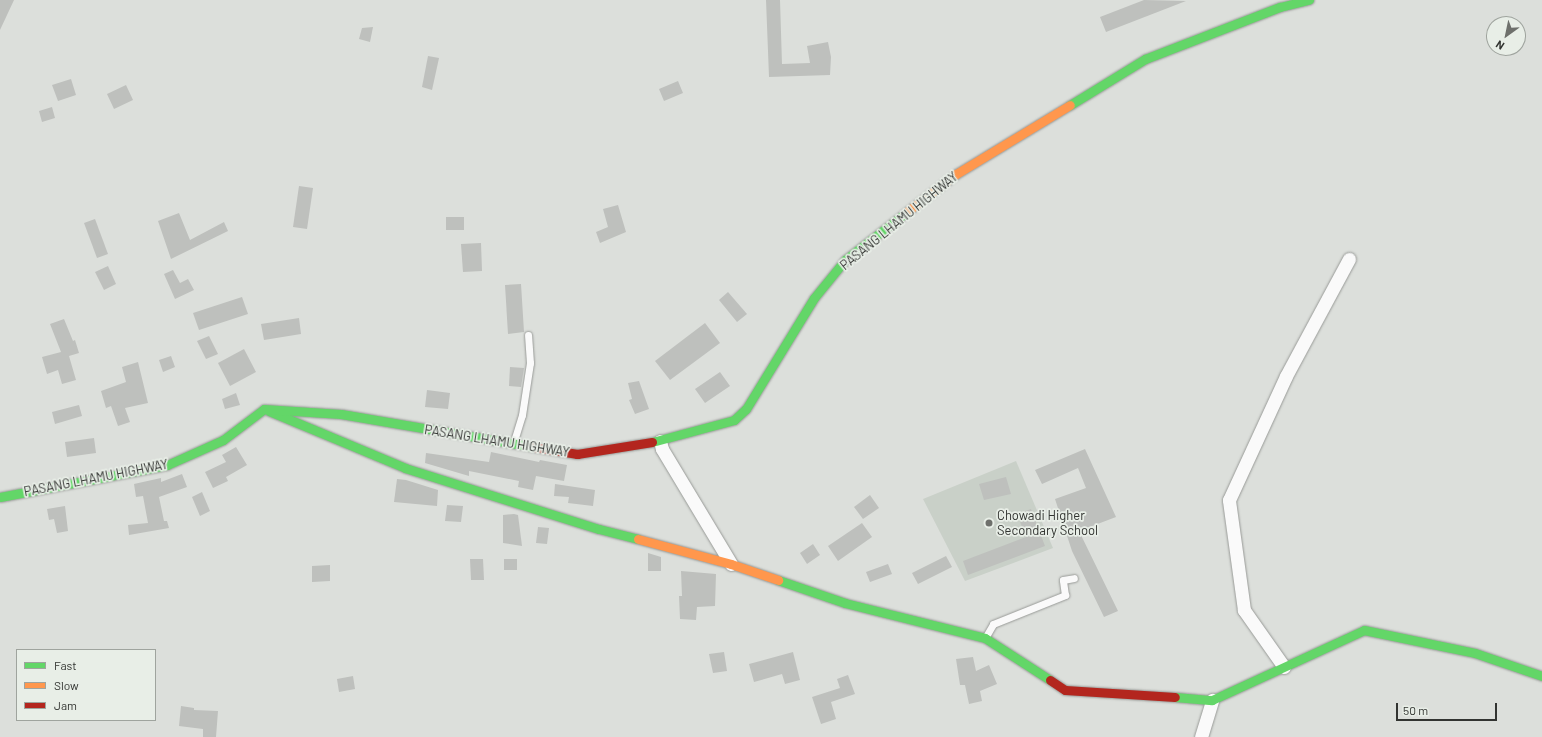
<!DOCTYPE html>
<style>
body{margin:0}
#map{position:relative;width:1542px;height:737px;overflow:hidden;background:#dcdfdb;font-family:Barlow,sans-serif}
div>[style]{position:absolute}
.built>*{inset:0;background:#c9d0c8}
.building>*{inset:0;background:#bec0bd}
.roads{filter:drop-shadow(0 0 1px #989a97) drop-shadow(0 0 1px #989a97)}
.lane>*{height:7px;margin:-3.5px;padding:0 3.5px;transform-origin:3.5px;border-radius:3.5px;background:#fafafa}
.street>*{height:13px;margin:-6.5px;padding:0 6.5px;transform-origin:6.5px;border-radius:6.5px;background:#fafafa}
.fast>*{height:9px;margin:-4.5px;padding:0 4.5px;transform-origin:4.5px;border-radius:4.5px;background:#63d668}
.slow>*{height:9px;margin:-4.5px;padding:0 4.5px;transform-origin:4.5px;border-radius:4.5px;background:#ff974d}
.jam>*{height:9px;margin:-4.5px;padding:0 4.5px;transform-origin:4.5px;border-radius:4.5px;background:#b3261e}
.dots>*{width:11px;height:11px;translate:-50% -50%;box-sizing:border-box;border:2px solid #e8eee7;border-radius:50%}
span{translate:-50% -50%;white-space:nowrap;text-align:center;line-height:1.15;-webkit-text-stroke:3.5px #e8eee7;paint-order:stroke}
.street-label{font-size:13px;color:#323431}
.poi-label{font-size:13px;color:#323431}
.left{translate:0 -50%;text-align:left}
.legend{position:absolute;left:16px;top:649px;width:140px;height:72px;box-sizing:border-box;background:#e8eee7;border:1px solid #9fa49e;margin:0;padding:5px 7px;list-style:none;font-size:12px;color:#323431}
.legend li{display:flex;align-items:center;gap:8px;height:20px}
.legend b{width:20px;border:1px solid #9fa49e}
.north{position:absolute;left:1486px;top:16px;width:40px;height:40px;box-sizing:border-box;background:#e8eee7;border:1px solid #9fa49e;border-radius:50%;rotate:213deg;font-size:11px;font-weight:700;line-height:16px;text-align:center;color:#323431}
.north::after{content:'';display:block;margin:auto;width:14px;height:18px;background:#6e706c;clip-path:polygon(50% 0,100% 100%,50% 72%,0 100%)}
.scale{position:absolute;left:1396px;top:703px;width:101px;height:18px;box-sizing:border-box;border:2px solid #323431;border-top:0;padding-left:5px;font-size:12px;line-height:14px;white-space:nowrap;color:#323431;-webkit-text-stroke:3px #e8eee7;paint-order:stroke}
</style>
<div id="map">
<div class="built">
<div style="clip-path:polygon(1016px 461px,1053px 548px,965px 581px,923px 499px)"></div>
</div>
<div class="building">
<div style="clip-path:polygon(0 0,14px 0,0 30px)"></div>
<div style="clip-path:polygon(766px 0,780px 0,782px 64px,810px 63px,807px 46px,828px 42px,831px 57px,830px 75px,769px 77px)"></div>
<div style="clip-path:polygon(1144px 0,1186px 1px,1106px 32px,1100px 17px)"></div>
<div style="clip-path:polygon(373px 27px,370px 42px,359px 39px,362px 28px)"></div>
<div style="clip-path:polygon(428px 56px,439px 58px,432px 90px,422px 87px)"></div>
<div style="clip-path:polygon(71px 79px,76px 95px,58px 101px,52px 85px)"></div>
<div style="clip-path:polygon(678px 81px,683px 93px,664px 101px,659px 89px)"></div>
<div style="clip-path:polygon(126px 85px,133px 100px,114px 109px,107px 94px)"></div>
<div style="clip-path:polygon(52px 107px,55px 118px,42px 122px,39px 111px)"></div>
<div style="clip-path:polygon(299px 186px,313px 188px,307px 229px,293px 227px)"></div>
<div style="clip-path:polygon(618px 205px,626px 232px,600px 243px,596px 232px,608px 227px,603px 209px)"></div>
<div style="clip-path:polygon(179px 213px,190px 240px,224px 222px,228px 231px,171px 259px,158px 221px)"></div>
<div style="clip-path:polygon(446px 217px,464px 217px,464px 230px,446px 230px)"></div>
<div style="clip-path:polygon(95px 219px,108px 254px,97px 258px,84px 223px)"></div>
<div style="clip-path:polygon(481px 243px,482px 271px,463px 272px,461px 244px)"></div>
<div style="clip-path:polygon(108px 266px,116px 284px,104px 290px,95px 272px)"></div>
<div style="clip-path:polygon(173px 270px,180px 283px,188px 279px,194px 290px,175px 299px,164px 274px)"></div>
<div style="clip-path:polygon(521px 284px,524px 332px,508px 334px,505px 285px)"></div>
<div style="clip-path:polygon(728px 292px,747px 314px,737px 322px,719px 300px)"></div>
<div style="clip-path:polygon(242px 297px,248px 314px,199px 330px,193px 313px)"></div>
<div style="clip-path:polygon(299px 318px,301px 334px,264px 340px,261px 324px)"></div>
<div style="clip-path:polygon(64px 319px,73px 341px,75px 340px,79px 353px,69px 356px,76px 380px,62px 384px,58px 370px,47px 374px,42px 357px,61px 352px,50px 324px)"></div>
<div style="clip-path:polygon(705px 323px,720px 343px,670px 380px,655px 361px)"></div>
<div style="clip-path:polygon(209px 336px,218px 354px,206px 359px,197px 341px)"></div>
<div style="clip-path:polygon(244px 349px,256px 372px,230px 386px,218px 363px)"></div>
<div style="clip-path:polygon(171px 356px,175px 367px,163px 372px,159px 360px)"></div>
<div style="clip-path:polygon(138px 362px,148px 403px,125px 408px,130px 422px,118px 426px,111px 406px,106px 408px,101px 391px,126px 382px,122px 367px)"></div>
<div style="clip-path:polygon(510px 367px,524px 368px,521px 387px,509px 386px)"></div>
<div style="clip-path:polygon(720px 372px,730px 386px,705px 403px,695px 389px)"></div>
<div style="clip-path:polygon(639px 381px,649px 409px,635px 414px,629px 400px,632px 399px,628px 383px)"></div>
<div style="clip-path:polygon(427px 390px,450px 393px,448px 409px,425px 407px)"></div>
<div style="clip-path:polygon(236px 393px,240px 405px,225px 409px,222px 399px)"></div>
<div style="clip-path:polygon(79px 405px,82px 416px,55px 424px,52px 412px)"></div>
<div style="clip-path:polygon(94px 438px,96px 453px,67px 457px,65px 442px)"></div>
<div style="clip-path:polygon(236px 447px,247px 465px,226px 477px,228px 481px,213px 488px,205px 472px,226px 462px,222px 455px)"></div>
<div style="clip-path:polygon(1085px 449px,1116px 517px,1079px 531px,1118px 611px,1104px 617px,1072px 551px,1055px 499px,1086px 488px,1078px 468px,1042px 484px,1035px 470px)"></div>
<div style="clip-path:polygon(491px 452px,539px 462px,540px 460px,567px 465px,564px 481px,536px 476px,533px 490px,518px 487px,519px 481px,469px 471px,469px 476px,425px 463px,426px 453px,489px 462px)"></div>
<div style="clip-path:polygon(182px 474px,187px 487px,159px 497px,164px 521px,167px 521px,169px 528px,129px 535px,128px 525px,148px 523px,143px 496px,136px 497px,134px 484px,161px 478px,161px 482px)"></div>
<div style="clip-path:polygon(1006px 477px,1011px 494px,984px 500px,979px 484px)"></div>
<div style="clip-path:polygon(397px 479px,406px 480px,438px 490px,437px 506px,394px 502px)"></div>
<div style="clip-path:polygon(555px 484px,595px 490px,593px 506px,568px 503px,569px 497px,554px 496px)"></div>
<div style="clip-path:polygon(202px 492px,210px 511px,200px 516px,192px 497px)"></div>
<div style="clip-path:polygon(870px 495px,879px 508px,863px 519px,854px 507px)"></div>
<div style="clip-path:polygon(447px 505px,463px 506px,461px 522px,445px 521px)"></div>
<div style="clip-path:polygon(65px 506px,68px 531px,57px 533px,54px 519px,49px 520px,47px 509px)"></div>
<div style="clip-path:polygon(1031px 509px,1045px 546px,968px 575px,963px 561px,1026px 537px,1017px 514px)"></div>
<div style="clip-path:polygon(514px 514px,518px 515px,522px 546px,503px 543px,503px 515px)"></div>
<div style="clip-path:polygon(862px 523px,872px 537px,838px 561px,828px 546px)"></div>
<div style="clip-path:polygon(538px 527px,549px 528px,547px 544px,536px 543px)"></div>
<div style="clip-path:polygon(813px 544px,820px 555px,807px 564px,800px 553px)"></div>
<div style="clip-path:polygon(648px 553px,661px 557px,661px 571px,648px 571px)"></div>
<div style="clip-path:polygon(946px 556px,952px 567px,918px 584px,912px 573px)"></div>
<div style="clip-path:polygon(470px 559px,483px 559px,484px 580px,471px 580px)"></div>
<div style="clip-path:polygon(504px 559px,517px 559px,517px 570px,504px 570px)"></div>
<div style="clip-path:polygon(888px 564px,892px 574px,870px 582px,866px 572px)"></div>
<div style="clip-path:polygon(330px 565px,330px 581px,312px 582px,312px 566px)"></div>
<div style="clip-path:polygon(681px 571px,716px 574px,715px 606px,697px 607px,696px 620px,680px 619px,679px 596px,682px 596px)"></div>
<div style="clip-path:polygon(724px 652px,727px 671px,713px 673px,709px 654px)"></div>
<div style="clip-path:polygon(793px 652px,800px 680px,785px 684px,782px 674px,754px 682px,749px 664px)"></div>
<div style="clip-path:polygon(973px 657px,976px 671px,989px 665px,997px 684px,980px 691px,982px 701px,969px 704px,965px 685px,960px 685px,956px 659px)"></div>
<div style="clip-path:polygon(848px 675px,855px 694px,831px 702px,836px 719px,821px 724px,812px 697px,840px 688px,837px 679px)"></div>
<div style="clip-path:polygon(353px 676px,355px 689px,339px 692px,337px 679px)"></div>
<div style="clip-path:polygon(181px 706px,194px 708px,194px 710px,218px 711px,216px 737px,203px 737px,203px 729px,179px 726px)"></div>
</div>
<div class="roads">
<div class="lane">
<div style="left:514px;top:441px;width:27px;rotate:-73deg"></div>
<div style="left:522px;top:415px;width:53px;rotate:-81.3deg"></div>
<div style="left:530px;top:363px;width:28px;rotate:-94deg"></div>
<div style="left:985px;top:638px;width:16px;rotate:-60deg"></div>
<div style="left:993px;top:624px;width:78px;rotate:-21.9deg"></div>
<div style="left:1065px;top:595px;width:15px;rotate:-98deg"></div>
<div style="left:1063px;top:580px;width:11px;rotate:-10deg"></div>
</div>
<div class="street">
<div style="left:660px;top:441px;width:8px;rotate:76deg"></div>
<div style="left:662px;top:449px;width:134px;rotate:59deg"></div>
<div style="left:1284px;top:667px;width:70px;rotate:-125.1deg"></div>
<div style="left:1244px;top:610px;width:111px;rotate:-97.8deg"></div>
<div style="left:1229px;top:500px;width:136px;rotate:-65.3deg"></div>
<div style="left:1286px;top:376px;width:133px;rotate:-61.7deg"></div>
<div style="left:1201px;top:737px;width:39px;rotate:-73deg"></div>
</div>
<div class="fast">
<div style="left:1070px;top:105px;width:88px;rotate:-31.5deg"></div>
<div style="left:1145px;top:59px;width:145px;rotate:-21.1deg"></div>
<div style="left:1280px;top:7px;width:30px;rotate:-14deg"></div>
<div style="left:269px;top:411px;width:147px;rotate:22.7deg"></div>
<div style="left:405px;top:468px;width:203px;rotate:17.5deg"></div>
<div style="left:599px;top:529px;width:40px;rotate:14.4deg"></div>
<div style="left:652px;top:442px;width:85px;rotate:-15deg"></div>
<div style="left:734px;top:420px;width:16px;rotate:-43deg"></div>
<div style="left:746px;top:409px;width:130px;rotate:-58.5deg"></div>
<div style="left:814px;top:298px;width:49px;rotate:-50.8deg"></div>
<div style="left:845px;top:260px;width:75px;rotate:-37.9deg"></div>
<div style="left:0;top:497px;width:170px;rotate:-10.8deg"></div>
<div style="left:167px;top:465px;width:61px;rotate:-24.1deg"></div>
<div style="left:223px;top:440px;width:51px;rotate:-37.1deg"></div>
<div style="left:264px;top:409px;width:77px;rotate:3.7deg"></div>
<div style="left:341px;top:414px;width:196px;rotate:9.7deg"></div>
<div style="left:778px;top:580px;width:71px;rotate:18.9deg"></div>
<div style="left:845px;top:603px;width:144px;rotate:14deg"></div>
<div style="left:985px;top:638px;width:77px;rotate:32.9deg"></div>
<div style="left:1175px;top:697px;width:37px;rotate:5deg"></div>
<div style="left:1212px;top:700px;width:167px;rotate:-24.7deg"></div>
<div style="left:1364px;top:630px;width:113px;rotate:11.7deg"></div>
<div style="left:1475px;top:653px;width:71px;rotate:18.9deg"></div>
</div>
<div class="slow">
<div style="left:904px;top:214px;width:66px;rotate:-37.6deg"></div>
<div style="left:956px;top:174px;width:133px;rotate:-31.2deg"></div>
<div style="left:638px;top:539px;width:96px;rotate:15deg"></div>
<div style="left:731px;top:564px;width:50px;rotate:18.8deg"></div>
</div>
<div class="jam">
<div style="left:534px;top:447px;width:44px;rotate:9.2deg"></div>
<div style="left:577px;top:454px;width:76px;rotate:-9.1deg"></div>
<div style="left:1050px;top:680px;width:18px;rotate:34deg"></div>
<div style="left:1065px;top:690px;width:110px;rotate:3.6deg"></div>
</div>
</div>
<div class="dots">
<div style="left:989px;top:523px;background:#6e706c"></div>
</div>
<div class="street-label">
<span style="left:899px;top:221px;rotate:-39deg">PASANG LHAMU HIGHWAY</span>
<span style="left:497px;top:441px;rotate:9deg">PASANG LHAMU HIGHWAY</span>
<span style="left:96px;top:478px;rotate:-11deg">PASANG LHAMU HIGHWAY</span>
</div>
<div class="poi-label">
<span class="left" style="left:997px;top:523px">Chowadi Higher<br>Secondary School</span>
</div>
<ul class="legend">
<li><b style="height:5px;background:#63d668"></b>Fast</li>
<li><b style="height:5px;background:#ff974d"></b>Slow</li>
<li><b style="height:5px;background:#b3261e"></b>Jam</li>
</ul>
<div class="north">N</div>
<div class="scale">50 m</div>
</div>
